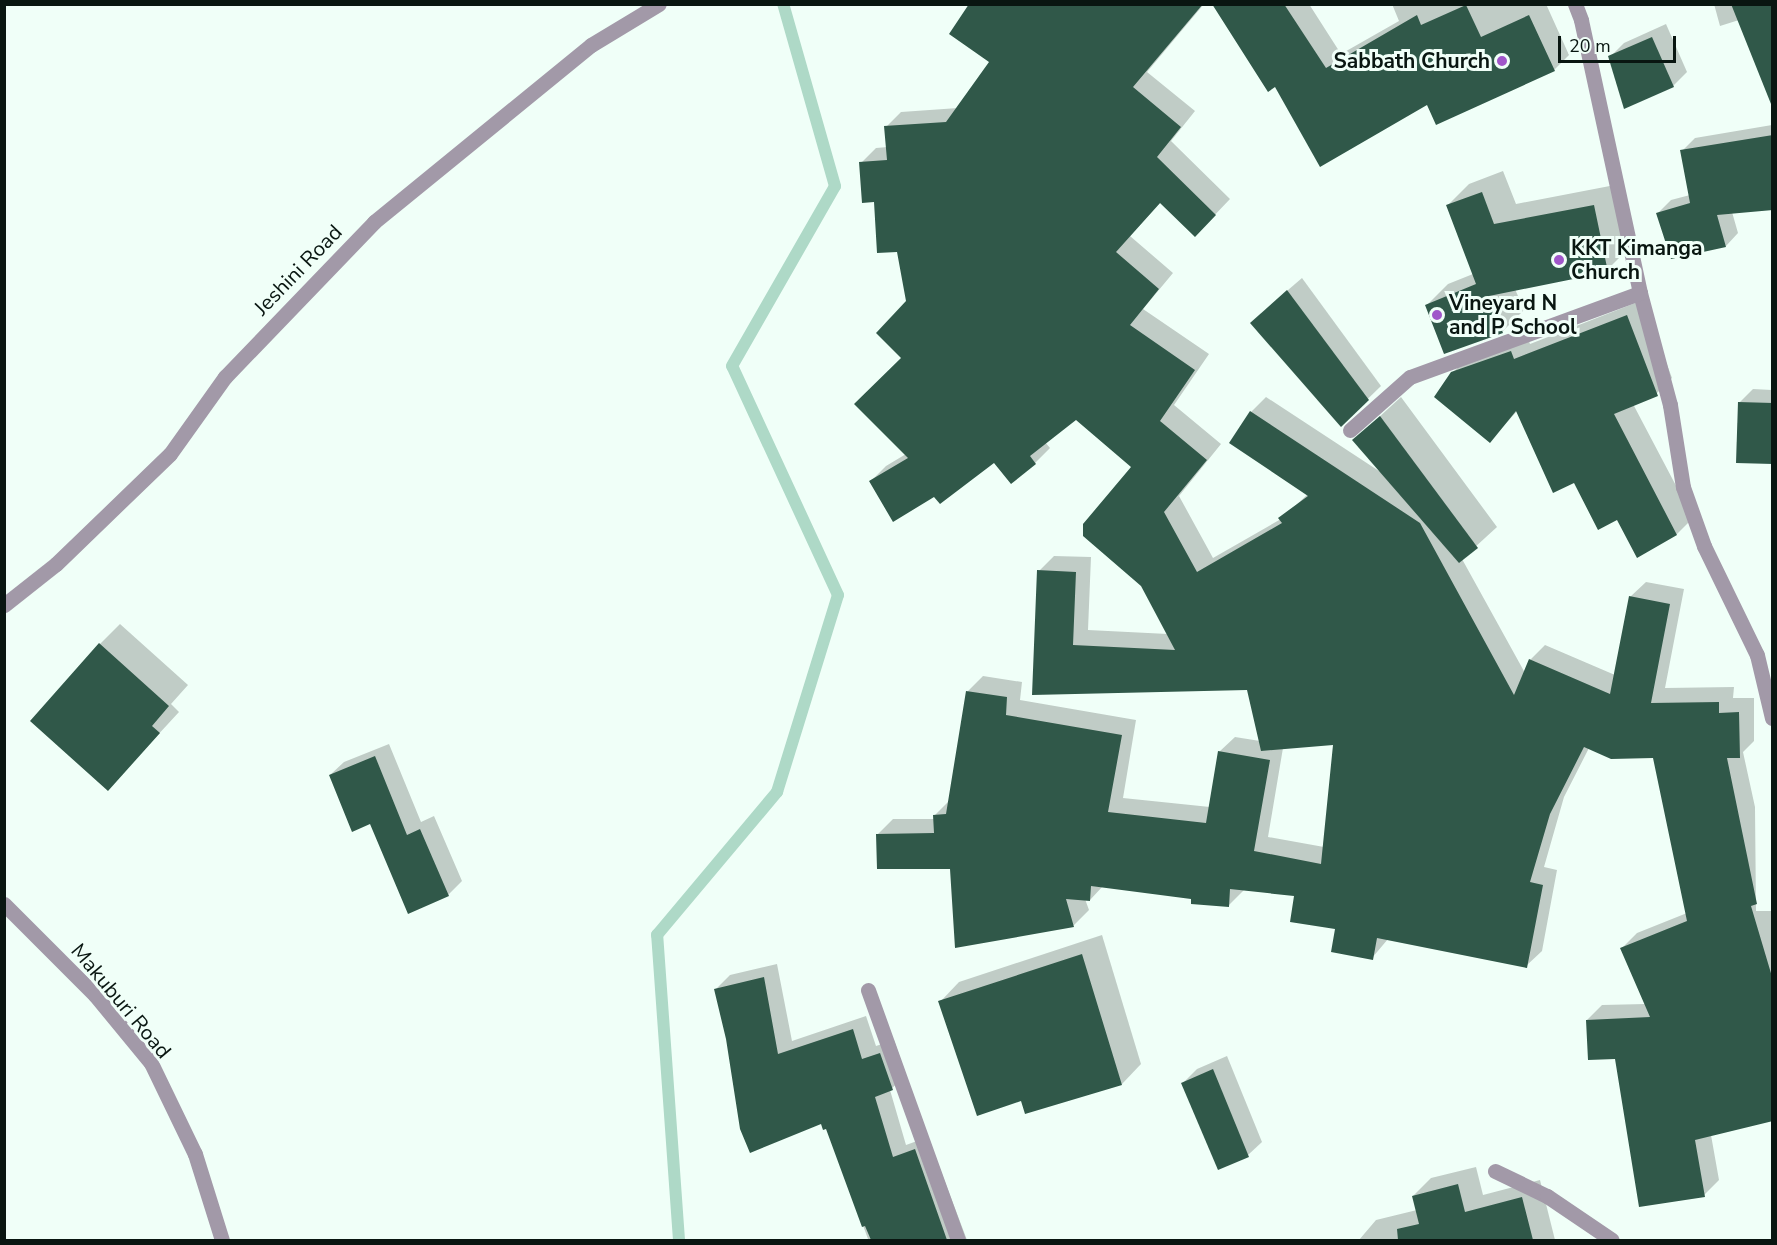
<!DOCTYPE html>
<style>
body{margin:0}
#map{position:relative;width:1777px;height:1245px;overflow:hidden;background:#f0fff8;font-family:"Nunito Sans",sans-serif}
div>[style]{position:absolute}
.shadow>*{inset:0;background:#0003}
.stream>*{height:12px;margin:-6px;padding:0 6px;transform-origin:6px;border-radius:6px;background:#aed9c7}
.building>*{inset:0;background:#305849}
.minor>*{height:15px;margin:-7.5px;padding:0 7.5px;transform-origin:7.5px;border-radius:7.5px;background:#a299a8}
.dots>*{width:16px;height:16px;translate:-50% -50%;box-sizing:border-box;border:3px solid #f0fff8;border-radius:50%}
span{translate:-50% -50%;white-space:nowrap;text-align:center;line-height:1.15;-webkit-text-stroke:6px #f0fff8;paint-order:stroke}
.poi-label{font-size:21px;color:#091611;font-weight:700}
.right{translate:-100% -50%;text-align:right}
.left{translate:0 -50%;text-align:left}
.street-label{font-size:21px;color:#091611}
.frame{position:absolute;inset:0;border:6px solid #091611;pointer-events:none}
.scale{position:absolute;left:1558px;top:36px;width:118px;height:27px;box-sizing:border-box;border:3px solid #091611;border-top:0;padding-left:8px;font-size:18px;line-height:21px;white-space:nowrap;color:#091611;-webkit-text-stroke:4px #f0fff8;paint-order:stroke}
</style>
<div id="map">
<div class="shadow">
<div style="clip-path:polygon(evenodd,971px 4px,1204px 4px,1147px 72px,1195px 111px,1171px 141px,1230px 199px,1210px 220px,1161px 202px,1130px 236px,1173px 273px,1143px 309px,1209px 354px,1174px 405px,1221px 444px,1179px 496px,1213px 558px,1281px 519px,1308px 494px,1231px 443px,1251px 412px,1266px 397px,1382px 473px,1354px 440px,1401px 397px,1497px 527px,1462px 559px,1525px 673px,1530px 660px,1545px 645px,1615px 675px,1630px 597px,1646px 582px,1684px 589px,1665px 688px,1734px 687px,1733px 698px,1754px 698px,1754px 741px,1743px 752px,1755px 807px,1756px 911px,1772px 911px,1772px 1119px,1711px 1135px,1719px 1180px,1704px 1195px,1616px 1057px,1587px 1020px,1602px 1005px,1645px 1004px,1622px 948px,1637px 933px,1687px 913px,1655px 757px,1589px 748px,1564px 797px,1544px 867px,1557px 870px,1542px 951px,1526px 966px,1388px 939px,1372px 958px,1296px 895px,1244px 890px,1228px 906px,1193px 898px,1103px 886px,1090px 900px,1085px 899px,1089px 910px,1074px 925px,957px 946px,951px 868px,878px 834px,893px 819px,935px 819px,934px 816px,950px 800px,968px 691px,983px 676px,1022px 682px,1020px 700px,1136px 720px,1123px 798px,1210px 807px,1219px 752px,1235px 737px,1260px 741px,1248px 689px,1033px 693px,1039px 571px,1054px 556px,1091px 557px,1088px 630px,1168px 634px,1133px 467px,1076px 419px,1045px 442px,1050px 448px,1035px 463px,995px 461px,935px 495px,871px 481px,886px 466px,906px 454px,903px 357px,908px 302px,898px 250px,861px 163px,876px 148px,888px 147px,886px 127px,901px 112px,958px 108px,991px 61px,971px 4px,1335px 744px,1324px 847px,1268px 837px,1283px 748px,1335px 744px)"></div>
<div style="clip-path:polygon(1214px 4px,1309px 4px,1341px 54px,1399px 21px,1392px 4px,1546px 4px,1569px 55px,1554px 70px,1428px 103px,1275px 85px)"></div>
<div style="clip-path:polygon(1714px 4px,1772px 4px,1772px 104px,1739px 20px,1720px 26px)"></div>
<div style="clip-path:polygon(1666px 24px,1687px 72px,1673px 86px,1610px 57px,1624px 43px)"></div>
<div style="clip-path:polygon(1772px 125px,1772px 209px,1732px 212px,1738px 233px,1726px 246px,1658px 213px,1671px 200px,1690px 195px,1682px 151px,1695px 138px)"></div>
<div style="clip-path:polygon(1503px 171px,1516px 204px,1615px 185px,1628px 249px,1607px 270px,1515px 289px,1524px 310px,1503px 331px,1445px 352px,1427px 305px,1448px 284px,1473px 274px,1448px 205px,1469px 184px)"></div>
<div style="clip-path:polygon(1302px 278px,1381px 386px,1341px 425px,1266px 309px)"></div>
<div style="clip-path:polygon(1643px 300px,1672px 378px,1656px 394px,1633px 404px,1693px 518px,1677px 534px,1638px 556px,1617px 518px,1574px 482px,1518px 410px,1490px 441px,1452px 373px,1469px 357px,1527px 336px,1530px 344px)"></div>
<div style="clip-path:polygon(1753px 389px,1772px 390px,1772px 463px,1739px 403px)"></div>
<div style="clip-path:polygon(120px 624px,188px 685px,171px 704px,179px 712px,108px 789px,100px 644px)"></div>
<div style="clip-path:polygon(389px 744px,421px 822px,434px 816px,462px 881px,448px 895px,371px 822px,330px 775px,344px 762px)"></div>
<div style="clip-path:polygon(1102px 935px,1141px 1064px,1122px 1084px,940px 1002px,959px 982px)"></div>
<div style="clip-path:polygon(777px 964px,792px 1041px,866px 1016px,876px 1046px,894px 1040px,906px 1075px,890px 1090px,906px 1145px,928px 1137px,967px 1240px,864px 1240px,868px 1239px,827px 1127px,727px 1039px,716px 989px,730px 975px)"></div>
<div style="clip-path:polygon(1227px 1056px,1262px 1142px,1248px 1155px,1219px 1168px,1183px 1083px,1197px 1069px)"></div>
<div style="clip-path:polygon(1476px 1167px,1483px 1195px,1540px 1180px,1555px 1240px,1359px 1240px,1376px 1220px,1417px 1210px,1413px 1196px,1431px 1178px)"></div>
</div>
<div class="stream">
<div style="left:679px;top:1240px;width:306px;rotate:-94.1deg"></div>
<div style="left:657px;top:935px;width:187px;rotate:-50deg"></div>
<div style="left:777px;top:792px;width:206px;rotate:-72.8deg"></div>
<div style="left:838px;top:595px;width:252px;rotate:-114.8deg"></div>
<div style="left:732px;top:366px;width:207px;rotate:-60.2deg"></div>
<div style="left:835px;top:186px;width:189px;rotate:-105.9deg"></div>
</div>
<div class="building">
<div style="clip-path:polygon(969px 4px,1203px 4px,1133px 87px,1181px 127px,1157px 157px,1216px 215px,1195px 237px,1160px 203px,1116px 252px,1159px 289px,1130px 325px,1195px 370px,1160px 421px,1207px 460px,1164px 512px,1197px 572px,1282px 523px,1278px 518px,1308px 496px,1229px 443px,1250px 411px,1420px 523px,1514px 695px,1529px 659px,1610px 694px,1629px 596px,1670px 604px,1651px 703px,1719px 702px,1719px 713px,1739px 712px,1740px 758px,1727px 758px,1757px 904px,1751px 906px,1773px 980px,1773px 1121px,1695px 1140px,1705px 1197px,1639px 1207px,1615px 1059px,1588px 1060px,1586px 1020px,1650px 1017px,1620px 948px,1687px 921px,1653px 758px,1611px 759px,1584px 747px,1550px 814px,1530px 882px,1543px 885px,1527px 968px,1377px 938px,1373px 960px,1331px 952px,1335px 929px,1290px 922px,1294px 896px,1230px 889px,1229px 907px,1191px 904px,1191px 899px,1091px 886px,1090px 901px,1066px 899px,1074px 927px,955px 948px,950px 869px,877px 869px,876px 834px,934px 833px,933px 815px,946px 814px,966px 691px,1007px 697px,1006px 715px,1122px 735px,1108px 812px,1206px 823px,1218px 751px,1270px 760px,1254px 851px,1321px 864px,1333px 745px,1261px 751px,1247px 690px,1032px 695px,1037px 570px,1076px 572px,1073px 645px,1175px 650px,1141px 586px,1083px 536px,1083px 524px,1131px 467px,1076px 420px,1030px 456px,1036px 464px,1011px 484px,994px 463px,940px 504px,934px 497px,893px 522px,869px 481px,908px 458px,854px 404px,901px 358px,876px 333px,906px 301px,897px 252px,877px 253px,874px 202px,862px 203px,859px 162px,887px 160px,884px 126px,946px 122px,989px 62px,949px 34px)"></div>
<div style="clip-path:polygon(1212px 4px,1284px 4px,1326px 68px,1417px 15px,1421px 25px,1466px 5px,1481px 37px,1529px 15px,1555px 71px,1436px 125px,1427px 105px,1320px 167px,1275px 87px,1268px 92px)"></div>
<div style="clip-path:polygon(1731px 4px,1773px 4px,1773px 104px,1771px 104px)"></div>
<div style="clip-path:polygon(1652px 37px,1674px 87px,1624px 109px,1608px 56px)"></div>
<div style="clip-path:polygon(1773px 135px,1773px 210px,1717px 215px,1726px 247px,1671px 259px,1656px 213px,1690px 203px,1680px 150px)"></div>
<div style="clip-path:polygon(1482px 192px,1494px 224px,1594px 205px,1608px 272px,1489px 296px,1503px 333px,1444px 354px,1425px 305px,1476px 284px,1446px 205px)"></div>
<div style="clip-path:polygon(1287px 290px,1369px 400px,1341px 427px,1250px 323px)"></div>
<div style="clip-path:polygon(1627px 315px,1658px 396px,1614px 414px,1677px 535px,1637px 558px,1617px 520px,1598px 530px,1574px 483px,1553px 493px,1516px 411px,1490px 443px,1434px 397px,1451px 372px,1511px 351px,1514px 359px)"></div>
<div style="clip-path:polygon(1738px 402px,1773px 403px,1773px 464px,1736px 463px)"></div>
<div style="clip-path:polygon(1380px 416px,1478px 548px,1459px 563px,1352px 440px)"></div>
<div style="clip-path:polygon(99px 643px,169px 706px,152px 726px,160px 733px,108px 791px,30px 721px)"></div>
<div style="clip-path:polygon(375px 756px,407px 835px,420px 829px,449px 896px,408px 914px,370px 824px,352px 832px,329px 775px)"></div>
<div style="clip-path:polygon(1082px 954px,1122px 1085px,1025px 1114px,1021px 1101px,977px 1116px,938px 1001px)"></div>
<div style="clip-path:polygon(764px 977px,778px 1054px,853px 1029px,862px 1059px,880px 1053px,893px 1090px,875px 1097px,893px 1157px,915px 1149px,947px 1240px,871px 1240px,865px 1226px,862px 1227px,826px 1129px,823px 1130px,821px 1124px,750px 1153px,740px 1129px,726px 1039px,714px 989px)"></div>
<div style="clip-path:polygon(1213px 1069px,1249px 1157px,1218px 1170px,1181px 1083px)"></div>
<div style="clip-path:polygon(1458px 1184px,1465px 1212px,1522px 1197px,1533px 1240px,1398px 1240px,1397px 1229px,1419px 1224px,1412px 1196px)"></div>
</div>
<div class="minor">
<div style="left:1575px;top:4px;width:17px;rotate:69deg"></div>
<div style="left:1581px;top:20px;width:279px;rotate:77.8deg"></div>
<div style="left:1640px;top:293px;width:116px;rotate:75deg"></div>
<div style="left:1670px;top:405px;width:83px;rotate:81deg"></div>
<div style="left:1683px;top:487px;width:63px;rotate:70.4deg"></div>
<div style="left:1704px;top:546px;width:121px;rotate:64.1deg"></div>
<div style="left:1757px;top:655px;width:65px;rotate:76.6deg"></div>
<div style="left:1350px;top:430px;width:80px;rotate:-41.5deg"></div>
<div style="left:1410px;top:377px;width:245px;rotate:-20.1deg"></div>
<div style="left:4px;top:605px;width:66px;rotate:-38.3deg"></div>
<div style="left:56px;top:564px;width:158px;rotate:-44deg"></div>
<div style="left:170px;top:454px;width:95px;rotate:-54.5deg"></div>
<div style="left:225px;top:377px;width:215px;rotate:-46.1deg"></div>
<div style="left:374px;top:222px;width:280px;rotate:-39.2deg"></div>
<div style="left:591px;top:45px;width:79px;rotate:-31.1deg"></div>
<div style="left:4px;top:904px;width:129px;rotate:45deg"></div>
<div style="left:95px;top:995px;width:88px;rotate:50.5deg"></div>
<div style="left:151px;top:1063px;width:101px;rotate:64.2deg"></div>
<div style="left:195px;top:1154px;width:90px;rotate:72.6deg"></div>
<div style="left:868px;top:990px;width:266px;rotate:70.2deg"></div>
<div style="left:1495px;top:1171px;width:58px;rotate:25.7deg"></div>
<div style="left:1547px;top:1196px;width:78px;rotate:34.1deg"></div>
</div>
<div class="dots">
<div style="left:1502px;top:61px;background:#a056c9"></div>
<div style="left:1559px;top:260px;background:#a056c9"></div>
<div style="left:1437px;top:315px;background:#a056c9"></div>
</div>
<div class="poi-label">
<span class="right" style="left:1490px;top:61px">Sabbath Church</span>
<span class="left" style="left:1571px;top:260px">KKT Kimanga<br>Church</span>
<span class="left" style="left:1449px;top:315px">Vineyard N<br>and P School</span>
</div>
<div class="street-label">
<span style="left:298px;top:270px;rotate:-46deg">Jeshini Road</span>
<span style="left:121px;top:1001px;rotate:50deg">Makuburi Road</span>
</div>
<div class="frame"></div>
<div class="scale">20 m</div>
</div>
